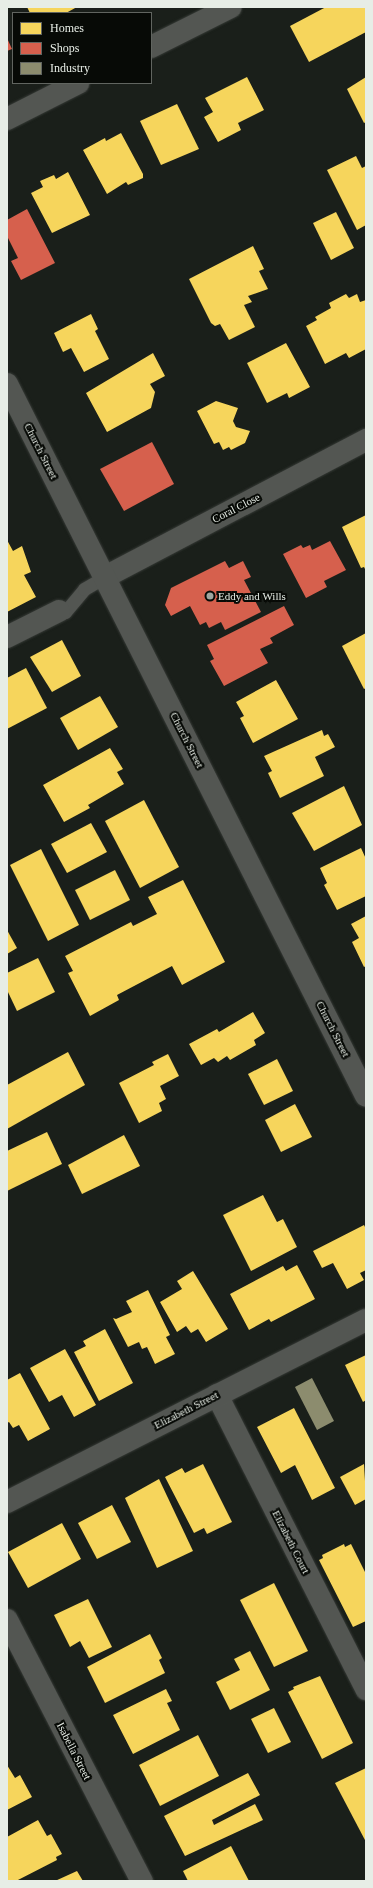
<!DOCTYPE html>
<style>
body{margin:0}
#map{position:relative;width:373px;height:1888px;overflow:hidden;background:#1a1f1a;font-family:"Times New Roman",serif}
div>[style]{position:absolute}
.homes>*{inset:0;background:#f6d55c}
.shops>*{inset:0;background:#d6604d}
.industry>*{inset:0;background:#8c8c6e}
.roads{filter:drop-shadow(0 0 1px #363a36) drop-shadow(0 0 1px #363a36)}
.lane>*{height:13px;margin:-6.5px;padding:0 6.5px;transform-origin:6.5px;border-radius:6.5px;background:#535652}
.street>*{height:22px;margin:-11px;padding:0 11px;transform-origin:11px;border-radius:11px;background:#535652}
.secondary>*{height:22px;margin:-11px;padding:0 11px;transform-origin:11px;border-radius:11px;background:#535652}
.dots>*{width:11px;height:11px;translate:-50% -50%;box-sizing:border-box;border:2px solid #070a06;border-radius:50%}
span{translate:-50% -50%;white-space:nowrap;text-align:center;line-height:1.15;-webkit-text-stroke:4px #070a06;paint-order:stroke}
.street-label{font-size:11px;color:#e7ede6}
.poi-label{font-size:11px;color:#e7ede6}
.left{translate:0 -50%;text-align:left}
.frame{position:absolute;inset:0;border:8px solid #e7ede6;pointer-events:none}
.legend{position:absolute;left:12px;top:12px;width:140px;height:72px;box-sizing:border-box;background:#070a06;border:1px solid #616560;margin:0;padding:5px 7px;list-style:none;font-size:12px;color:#e7ede6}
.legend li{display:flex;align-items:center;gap:8px;height:20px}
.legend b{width:20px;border:1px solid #616560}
</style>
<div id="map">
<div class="homes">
<div style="clip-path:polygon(27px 7px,77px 7px,66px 13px,30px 13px)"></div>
<div style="clip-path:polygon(326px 7px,366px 7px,366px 32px,309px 62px,290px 26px)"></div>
<div style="clip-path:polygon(247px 77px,264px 110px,238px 123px,241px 130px,218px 142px,204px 117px,213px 112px,205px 98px)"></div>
<div style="clip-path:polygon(366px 77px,366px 122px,364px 123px,347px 89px)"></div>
<div style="clip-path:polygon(177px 104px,199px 149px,161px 165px,140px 121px)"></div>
<div style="clip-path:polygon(121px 133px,143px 174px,143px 178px,128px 185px,126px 182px,107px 194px,83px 150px,105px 138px,106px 141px)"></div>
<div style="clip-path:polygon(356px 156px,362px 168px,366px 166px,366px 225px,357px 230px,327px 170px)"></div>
<div style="clip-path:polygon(68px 172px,90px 215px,52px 233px,31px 193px,43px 187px,40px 181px,54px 175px,56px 179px)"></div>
<div style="clip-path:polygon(336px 212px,354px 248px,331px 260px,313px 223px)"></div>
<div style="clip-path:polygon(253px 246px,264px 269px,259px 271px,268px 289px,248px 296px,252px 302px,244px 305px,255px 327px,229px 340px,220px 324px,215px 326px,211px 323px,189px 279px)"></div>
<div style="clip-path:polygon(346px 294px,349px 298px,357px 294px,360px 302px,366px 300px,366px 349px,349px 358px,346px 353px,325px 364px,306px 326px,317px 320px,315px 317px,331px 308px,329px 303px)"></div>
<div style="clip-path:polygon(91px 314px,98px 329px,95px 331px,109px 359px,84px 372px,71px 348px,63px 352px,54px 333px)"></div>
<div style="clip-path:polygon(286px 343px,310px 387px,289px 398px,287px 393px,267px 403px,247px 363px)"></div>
<div style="clip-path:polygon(153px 353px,165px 376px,150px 384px,155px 392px,151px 408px,107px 432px,86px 393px)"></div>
<div style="clip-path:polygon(216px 401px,238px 408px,233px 421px,236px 427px,250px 431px,245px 443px,231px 450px,229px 447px,223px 450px,219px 442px,214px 444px,197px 411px)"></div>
<div style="clip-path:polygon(366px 515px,366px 571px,364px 567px,361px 568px,342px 527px)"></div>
<div style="clip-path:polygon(7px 540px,13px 551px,22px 546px,31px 572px,24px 575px,36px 597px,7px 612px)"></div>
<div style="clip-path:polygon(366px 633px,366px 688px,364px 689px,342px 646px)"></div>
<div style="clip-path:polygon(62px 640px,81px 676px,52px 692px,30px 657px)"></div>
<div style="clip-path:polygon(26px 668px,47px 708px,7px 729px,7px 678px)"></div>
<div style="clip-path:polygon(276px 680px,298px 719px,253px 743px,240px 718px,244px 716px,236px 702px)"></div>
<div style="clip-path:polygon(100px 696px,118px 727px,78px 750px,60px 718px)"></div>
<div style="clip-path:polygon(322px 730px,324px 736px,328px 734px,335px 747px,315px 757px,324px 776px,280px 798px,268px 773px,272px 771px,264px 756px)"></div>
<div style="clip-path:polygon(110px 748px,123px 769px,117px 772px,124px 784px,88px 805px,90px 808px,64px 822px,43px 785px)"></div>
<div style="clip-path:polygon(344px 786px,362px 825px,314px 851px,292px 813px)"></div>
<div style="clip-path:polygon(144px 800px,179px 867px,140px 888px,105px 821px)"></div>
<div style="clip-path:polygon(91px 823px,107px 852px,67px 873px,51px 844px)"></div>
<div style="clip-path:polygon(361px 848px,366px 859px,366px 896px,337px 910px,324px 885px,327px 883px,320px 868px)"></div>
<div style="clip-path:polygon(41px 849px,79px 925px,48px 941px,10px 865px)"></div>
<div style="clip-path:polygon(115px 870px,130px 900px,90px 920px,75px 890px)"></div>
<div style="clip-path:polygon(183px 880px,225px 962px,182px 985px,172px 966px,117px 995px,119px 1000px,90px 1016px,68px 973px,73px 971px,65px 956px,131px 922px,133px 926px,157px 914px,148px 897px)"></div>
<div style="clip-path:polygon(366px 916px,366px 966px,364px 967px,352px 942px,359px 938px,351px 924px)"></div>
<div style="clip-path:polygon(7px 930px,17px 948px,7px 954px)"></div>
<div style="clip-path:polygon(38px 958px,55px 992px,17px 1011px,7px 990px,7px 973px)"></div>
<div style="clip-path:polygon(253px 1012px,265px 1033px,254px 1040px,256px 1045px,230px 1060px,227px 1056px,218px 1062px,214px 1058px,201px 1065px,189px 1044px,217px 1029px,219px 1032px)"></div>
<div style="clip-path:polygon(68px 1052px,85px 1085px,7px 1129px,7px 1085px)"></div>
<div style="clip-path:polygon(168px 1054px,179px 1076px,160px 1086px,166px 1099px,159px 1103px,162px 1111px,139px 1123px,119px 1083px,154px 1065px,152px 1062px)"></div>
<div style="clip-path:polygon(277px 1059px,293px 1091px,264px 1105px,248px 1074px)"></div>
<div style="clip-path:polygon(295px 1104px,312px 1137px,281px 1152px,265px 1120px)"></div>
<div style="clip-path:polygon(47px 1132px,62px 1164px,7px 1191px,7px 1151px)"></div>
<div style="clip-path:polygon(124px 1135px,140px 1166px,82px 1194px,68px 1165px)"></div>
<div style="clip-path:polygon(263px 1195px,277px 1222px,283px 1219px,297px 1247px,251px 1271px,223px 1215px)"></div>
<div style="clip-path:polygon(364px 1225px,366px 1229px,366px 1270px,360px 1273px,364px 1280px,347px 1289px,333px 1263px,322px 1268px,313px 1251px)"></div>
<div style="clip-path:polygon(297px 1265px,315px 1299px,271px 1322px,269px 1319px,249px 1330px,230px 1294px,283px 1266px,286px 1271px)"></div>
<div style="clip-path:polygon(193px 1271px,228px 1329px,206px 1342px,198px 1329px,191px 1333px,186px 1326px,177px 1332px,160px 1302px,182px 1289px,177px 1281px)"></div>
<div style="clip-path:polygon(148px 1290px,170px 1335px,166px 1337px,175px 1354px,155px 1364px,147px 1347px,142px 1349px,139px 1342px,128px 1347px,113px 1318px,116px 1319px,132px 1312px,126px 1301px)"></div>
<div style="clip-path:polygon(105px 1329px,133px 1383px,99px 1401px,74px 1352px,86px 1346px,83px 1341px)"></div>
<div style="clip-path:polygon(65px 1349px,96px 1405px,74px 1417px,62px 1395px,49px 1402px,30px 1368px)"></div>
<div style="clip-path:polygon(366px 1355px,366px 1400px,363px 1402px,345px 1365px)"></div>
<div style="clip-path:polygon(20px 1373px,50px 1429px,28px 1441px,19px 1425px,13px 1428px,9px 1422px,7px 1423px,7px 1380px)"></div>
<div style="clip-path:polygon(294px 1408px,335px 1488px,312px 1500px,295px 1465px,281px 1473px,257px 1427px)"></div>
<div style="clip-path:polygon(203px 1464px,232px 1522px,207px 1534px,204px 1528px,194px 1533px,165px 1477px,182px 1468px,185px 1473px)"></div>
<div style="clip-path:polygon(364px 1464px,366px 1499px,355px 1505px,340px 1477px)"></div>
<div style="clip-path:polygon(159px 1479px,193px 1551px,157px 1568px,125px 1498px)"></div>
<div style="clip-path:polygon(112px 1505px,131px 1542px,97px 1559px,78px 1523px)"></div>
<div style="clip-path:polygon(62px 1523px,81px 1559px,28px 1588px,8px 1552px)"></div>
<div style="clip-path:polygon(344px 1544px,345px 1547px,351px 1544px,366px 1574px,366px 1621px,353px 1627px,319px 1560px,323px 1558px,322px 1555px)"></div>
<div style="clip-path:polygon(274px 1583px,308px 1651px,274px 1667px,240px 1600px)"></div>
<div style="clip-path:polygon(88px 1599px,112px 1647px,89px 1658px,80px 1641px,70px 1647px,54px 1615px)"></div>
<div style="clip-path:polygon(150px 1634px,162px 1658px,159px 1660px,165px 1673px,105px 1703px,87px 1667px)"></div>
<div style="clip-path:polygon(250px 1651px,270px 1690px,230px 1710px,216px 1682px,240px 1670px,234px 1659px)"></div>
<div style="clip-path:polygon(320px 1676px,353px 1743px,322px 1759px,288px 1692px,294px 1689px,293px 1687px)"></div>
<div style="clip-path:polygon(166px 1689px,172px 1701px,167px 1703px,180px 1730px,133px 1754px,113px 1715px)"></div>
<div style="clip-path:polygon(274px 1708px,291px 1742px,268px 1753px,251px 1719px)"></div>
<div style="clip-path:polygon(198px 1735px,219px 1776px,160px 1806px,139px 1765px)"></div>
<div style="clip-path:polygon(7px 1765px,15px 1778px,20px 1775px,32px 1797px,7px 1810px)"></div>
<div style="clip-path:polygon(366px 1768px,366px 1842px,335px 1783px)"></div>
<div style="clip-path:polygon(248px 1773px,260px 1795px,212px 1820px,214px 1825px,255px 1804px,263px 1820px,185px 1856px,164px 1816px)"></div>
<div style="clip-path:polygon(38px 1820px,47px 1836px,51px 1834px,62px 1854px,56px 1857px,57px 1860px,16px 1881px,7px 1881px,7px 1837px)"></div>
<div style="clip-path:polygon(231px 1846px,249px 1881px,188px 1881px,183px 1871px)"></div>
<div style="clip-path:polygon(77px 1871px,83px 1881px,55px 1881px)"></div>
</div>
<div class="shops">
<div style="clip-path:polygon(7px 38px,12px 49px,7px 51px)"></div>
<div style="clip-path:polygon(27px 209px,55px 263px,21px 280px,11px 261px,18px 258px,7px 236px,7px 220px)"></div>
<div style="clip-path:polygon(152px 442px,174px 484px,124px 511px,100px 469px)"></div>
<div style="clip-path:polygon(330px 541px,346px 570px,324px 581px,327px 587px,306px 598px,283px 554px,301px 545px,303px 548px,310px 545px,312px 550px)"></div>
<div style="clip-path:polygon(225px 561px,229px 568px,243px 561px,251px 577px,244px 580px,261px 612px,225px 630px,221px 622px,209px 628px,206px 622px,200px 625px,190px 606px,171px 616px,165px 605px,171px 588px)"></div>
<div style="clip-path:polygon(284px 606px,294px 625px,270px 638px,273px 643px,260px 649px,268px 663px,224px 686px,210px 661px,214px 659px,207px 645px)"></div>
</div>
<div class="industry">
<div style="clip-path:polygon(312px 1378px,334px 1421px,317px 1430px,295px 1387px)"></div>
</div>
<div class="roads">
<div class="lane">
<div style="left:59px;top:611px;width:6px;rotate:9deg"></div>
<div style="left:65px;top:612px;width:30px;rotate:-50deg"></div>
<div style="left:84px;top:589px;width:24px;rotate:-30deg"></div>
</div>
<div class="street">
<div style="left:105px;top:577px;width:295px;rotate:-27.7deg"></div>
<div style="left:7px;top:637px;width:58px;rotate:-26.6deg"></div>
<div style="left:217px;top:1395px;width:330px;rotate:63.1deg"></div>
<div style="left:7px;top:1620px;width:294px;rotate:62.7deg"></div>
</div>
<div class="secondary">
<div style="left:151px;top:47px;width:89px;rotate:-26.6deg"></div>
<div style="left:7px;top:119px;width:80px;rotate:-26.9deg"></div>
<div style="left:7px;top:384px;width:797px;rotate:63.24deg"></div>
<div style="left:7px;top:1502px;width:402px;rotate:-26.9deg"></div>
</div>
</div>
<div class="dots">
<div style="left:210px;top:596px;background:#9fa59f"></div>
</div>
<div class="street-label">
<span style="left:41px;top:451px;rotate:63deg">Church Street</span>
<span style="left:236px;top:508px;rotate:-27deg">Coral Close</span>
<span style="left:187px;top:740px;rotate:63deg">Church Street</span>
<span style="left:333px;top:1029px;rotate:63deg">Church Street</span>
<span style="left:186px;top:1410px;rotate:-27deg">Elizabeth Street</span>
<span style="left:291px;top:1542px;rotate:63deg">Elizabeth Court</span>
<span style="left:74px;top:1751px;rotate:63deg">Isabella Street</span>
</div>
<div class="poi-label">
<span class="left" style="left:218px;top:596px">Eddy and Wills</span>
</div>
<div class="frame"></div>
<ul class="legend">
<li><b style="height:11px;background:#f6d55c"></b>Homes</li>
<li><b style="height:11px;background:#d6604d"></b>Shops</li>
<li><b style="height:11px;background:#8c8c6e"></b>Industry</li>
</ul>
</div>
